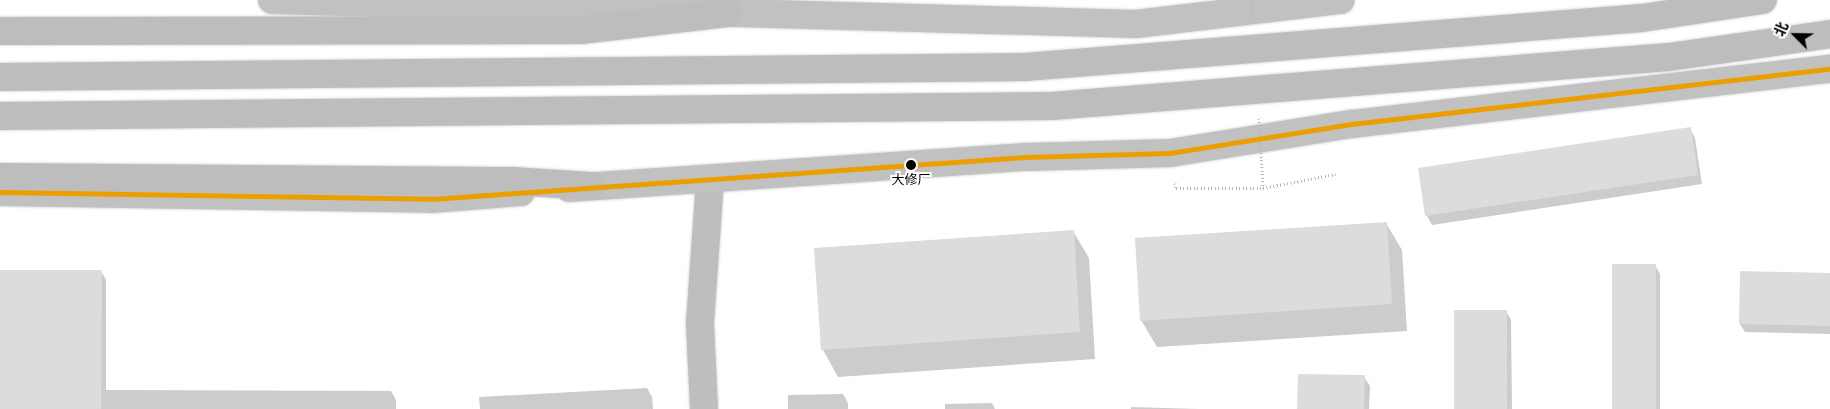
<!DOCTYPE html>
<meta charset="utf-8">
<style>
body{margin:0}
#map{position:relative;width:1830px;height:409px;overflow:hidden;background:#fff;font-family:"Asap Condensed","Noto Sans SC",sans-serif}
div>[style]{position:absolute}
.shadow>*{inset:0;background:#0003}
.building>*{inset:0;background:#dcdcdc}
.path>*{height:3px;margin-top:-1.5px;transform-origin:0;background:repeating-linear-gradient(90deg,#b8b8b8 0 1px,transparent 0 3.5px)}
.roads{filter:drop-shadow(0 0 1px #dbdbdb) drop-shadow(0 0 1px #dbdbdb)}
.street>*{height:28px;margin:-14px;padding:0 14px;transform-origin:14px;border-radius:14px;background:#bebebe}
.secondary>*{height:28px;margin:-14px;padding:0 14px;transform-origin:14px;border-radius:14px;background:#c1c1c1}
.highway>*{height:28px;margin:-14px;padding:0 14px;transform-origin:14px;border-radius:14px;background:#bdbdbd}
.path-bridge>*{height:3px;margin-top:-1.5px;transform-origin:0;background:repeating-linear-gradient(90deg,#b8b8b8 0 1px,transparent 0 3.5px)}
.bridges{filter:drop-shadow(0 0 1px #dbdbdb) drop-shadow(0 0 1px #dbdbdb)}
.highway-bridge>*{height:28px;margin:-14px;padding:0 14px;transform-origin:14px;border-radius:14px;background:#bdbdbd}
.bus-1>*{height:5px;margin:-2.5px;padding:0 2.5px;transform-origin:2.5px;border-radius:2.5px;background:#eb9e00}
.dots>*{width:14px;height:14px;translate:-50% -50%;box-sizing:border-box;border:2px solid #fff;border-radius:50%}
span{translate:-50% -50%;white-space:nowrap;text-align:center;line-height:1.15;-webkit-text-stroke:4px #fff;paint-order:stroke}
.bus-label{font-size:13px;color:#000}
.north{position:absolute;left:1770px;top:10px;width:50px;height:50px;-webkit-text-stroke:4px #fff;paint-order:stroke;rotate:293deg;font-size:14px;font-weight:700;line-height:20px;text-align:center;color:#000}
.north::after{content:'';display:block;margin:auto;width:18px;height:22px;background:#000;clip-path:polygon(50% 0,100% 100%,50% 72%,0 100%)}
</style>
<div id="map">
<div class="shadow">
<div style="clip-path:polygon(1690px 129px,1695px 138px,1702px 184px,1432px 225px,1427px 216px,1420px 169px)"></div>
<div style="clip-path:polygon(1386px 223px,1402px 250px,1407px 331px,1157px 347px,1141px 320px)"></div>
<div style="clip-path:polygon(1073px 231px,1089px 258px,1095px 359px,838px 377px,823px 350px)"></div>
<div style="clip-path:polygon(1655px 265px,1660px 274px,1660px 409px,1613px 409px)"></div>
<div style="clip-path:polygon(0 271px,101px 271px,106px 280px,106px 390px,391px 391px,396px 400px,396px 409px,0 409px)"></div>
<div style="clip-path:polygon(1830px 274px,1830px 334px,1745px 332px,1740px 324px)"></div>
<div style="clip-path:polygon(1506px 311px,1511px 320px,1512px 409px,1455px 409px)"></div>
<div style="clip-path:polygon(1364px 377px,1370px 386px,1369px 409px,1298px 409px)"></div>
<div style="clip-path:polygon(647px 388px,652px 397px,653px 409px,480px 409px,479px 397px)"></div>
<div style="clip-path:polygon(843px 394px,848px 403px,848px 409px,788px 409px,788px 395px)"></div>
<div style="clip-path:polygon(992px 403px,995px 409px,945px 409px,945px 404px)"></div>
<div style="clip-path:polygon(1131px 407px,1198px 409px,1131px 409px)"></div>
</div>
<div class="building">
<div style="clip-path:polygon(1691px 127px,1698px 175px,1425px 216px,1418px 168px)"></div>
<div style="clip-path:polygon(1387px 222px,1392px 304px,1140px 321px,1135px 238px)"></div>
<div style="clip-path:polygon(1074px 230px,1080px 332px,821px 350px,814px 248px)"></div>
<div style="clip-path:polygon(1612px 264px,1656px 264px,1656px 409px,1612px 409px)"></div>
<div style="clip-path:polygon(0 270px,102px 270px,101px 409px,0 409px)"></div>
<div style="clip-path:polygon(1740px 271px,1830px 273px,1830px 326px,1739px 324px)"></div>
<div style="clip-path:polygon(1454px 310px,1507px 310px,1507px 409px,1454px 409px)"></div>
<div style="clip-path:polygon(1298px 374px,1365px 375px,1364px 409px,1297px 409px)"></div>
</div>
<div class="path">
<div style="left:1175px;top:183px;width:5px;rotate:79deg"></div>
<div style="left:1176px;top:188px;width:87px"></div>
<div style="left:1263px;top:188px;width:74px;rotate:-10.9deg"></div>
</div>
<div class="roads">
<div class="street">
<div style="left:704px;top:409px;width:86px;rotate:-92.7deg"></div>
<div style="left:700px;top:323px;width:143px;rotate:-86deg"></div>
</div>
<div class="secondary">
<div style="left:272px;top:0;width:864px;rotate:1.59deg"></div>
<div style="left:1136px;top:24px;width:206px;rotate:-6.7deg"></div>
<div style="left:569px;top:188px;width:458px;rotate:-3.9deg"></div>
<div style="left:1026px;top:157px;width:144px;rotate:-1.6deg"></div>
<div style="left:1170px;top:153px;width:184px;rotate:-9.1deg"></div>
<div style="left:1352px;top:124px;width:481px;rotate:-6.6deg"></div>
<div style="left:0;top:192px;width:431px;rotate:0.9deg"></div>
<div style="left:431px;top:199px;width:90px;rotate:-4.4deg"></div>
</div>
<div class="highway">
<div style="left:0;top:31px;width:581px;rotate:-0.1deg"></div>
<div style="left:581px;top:30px;width:147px;rotate:-6.6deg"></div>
<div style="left:0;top:177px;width:512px;rotate:0.45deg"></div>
<div style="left:512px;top:181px;width:79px;rotate:3.6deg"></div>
</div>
</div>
<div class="path-bridge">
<div style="left:1252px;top:0;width:20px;rotate:87deg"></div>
<div style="left:1259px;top:118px;width:70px;rotate:86.7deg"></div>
</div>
<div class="bridges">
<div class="highway-bridge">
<div style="left:0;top:77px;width:1025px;rotate:-0.56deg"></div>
<div style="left:1025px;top:67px;width:619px;rotate:-4.54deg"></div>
<div style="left:1642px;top:18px;width:122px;rotate:-8.5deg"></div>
<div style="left:0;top:116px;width:1052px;rotate:-0.54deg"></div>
<div style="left:1052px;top:106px;width:619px;rotate:-4.54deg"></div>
<div style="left:1669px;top:57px;width:163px;rotate:-8.1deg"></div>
</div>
</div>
<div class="bus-1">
<div style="left:0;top:192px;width:431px;rotate:0.9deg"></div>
<div style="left:431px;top:199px;width:596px;rotate:-4.04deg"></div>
<div style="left:1026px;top:157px;width:144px;rotate:-1.6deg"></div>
<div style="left:1170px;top:153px;width:184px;rotate:-9.1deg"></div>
<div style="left:1352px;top:124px;width:481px;rotate:-6.6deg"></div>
</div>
<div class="dots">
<div style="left:911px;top:165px;background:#000"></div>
</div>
<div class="bus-label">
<span style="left:911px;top:180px">大修厂</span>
</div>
<div class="north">北</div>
</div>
